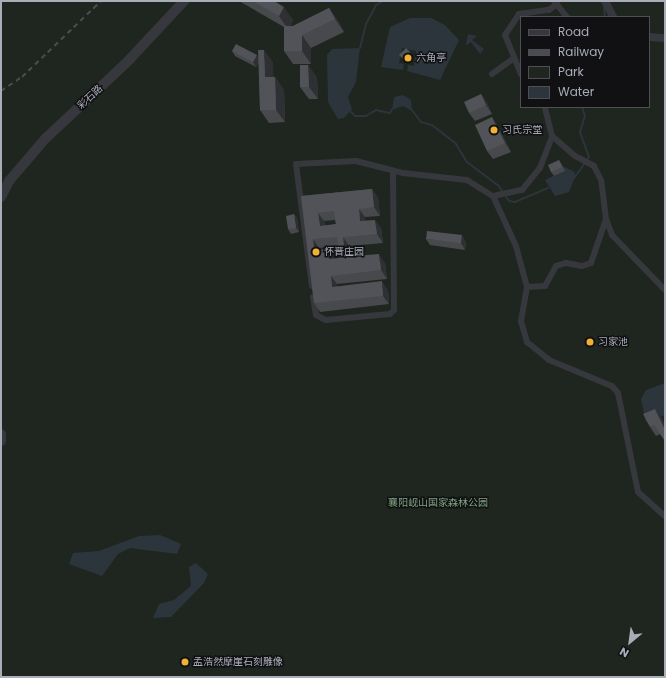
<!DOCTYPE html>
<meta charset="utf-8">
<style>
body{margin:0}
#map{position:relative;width:666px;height:678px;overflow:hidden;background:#161618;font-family:Poppins,"Noto Sans SC",sans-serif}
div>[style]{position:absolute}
.green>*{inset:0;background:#1e261f}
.water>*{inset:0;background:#2c353c}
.stream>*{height:2px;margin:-1px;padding:0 1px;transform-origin:1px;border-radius:1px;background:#2c353c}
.pedestrian>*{height:6px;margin:-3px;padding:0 3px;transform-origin:3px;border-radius:3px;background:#37383d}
.minor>*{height:8px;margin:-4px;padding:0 4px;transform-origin:4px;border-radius:4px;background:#37383d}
.tertiary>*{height:10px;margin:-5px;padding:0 5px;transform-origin:5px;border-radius:5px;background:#37383d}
.rail>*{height:2px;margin-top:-1px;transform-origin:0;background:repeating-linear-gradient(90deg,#4a4c52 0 5px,transparent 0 9px)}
.wall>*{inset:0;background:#47494d}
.shaded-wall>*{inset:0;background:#2f3033}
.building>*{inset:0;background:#525359}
.dots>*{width:11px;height:11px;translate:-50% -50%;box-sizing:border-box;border:2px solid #111113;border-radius:50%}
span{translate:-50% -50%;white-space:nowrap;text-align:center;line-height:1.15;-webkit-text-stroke:3px #111113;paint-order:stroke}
.poi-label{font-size:10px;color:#a8adb8}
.left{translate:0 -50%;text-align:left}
.street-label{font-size:10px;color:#a8adb8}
.park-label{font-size:10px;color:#7fa381}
.frame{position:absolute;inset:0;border:2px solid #a8adb8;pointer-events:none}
.legend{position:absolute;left:520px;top:16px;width:130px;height:92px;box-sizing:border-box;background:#111113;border:1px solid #4d4f55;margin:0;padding:5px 7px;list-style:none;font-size:12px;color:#a8adb8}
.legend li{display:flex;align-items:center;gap:8px;height:20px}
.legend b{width:20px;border:1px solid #4d4f55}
.north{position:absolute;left:610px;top:622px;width:40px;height:40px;-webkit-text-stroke:3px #111113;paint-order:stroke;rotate:209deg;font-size:11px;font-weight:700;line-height:16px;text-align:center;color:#a8adb8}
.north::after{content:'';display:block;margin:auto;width:14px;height:18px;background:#a8adb8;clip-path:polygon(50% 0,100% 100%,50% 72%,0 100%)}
</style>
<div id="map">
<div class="green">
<div style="clip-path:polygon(evenodd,1px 1px,665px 1px,665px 677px,1px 677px,1px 1px,521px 17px,649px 17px,649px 107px,521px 107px,521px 17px)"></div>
</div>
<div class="water">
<div style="clip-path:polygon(410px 18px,431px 18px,445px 25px,459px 40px,440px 80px,407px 71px,408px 65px,414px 66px,416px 51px,402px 48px,399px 63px,404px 64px,403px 70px,381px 67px,390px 27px)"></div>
<div style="clip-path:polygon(468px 34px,477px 36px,472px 40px,484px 49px,480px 54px,471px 42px,466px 46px)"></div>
<div style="clip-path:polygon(360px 48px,356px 82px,348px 97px,352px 109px,344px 118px,338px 119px,328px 102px,327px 55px,332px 49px)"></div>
<div style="clip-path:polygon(403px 95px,411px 100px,412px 111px,403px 106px,392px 110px,394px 97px)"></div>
<div style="clip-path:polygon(562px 166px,575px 172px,575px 177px,569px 192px,555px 196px,545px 180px,564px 171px)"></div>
<div style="clip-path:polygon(665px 383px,665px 415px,646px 422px,641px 399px,646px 390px)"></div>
<div style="clip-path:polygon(160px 535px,181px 544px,177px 554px,130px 548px,118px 554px,102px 576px,69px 564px,73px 553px,99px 551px,139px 536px)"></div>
<div style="clip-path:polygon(196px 563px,208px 574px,204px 583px,171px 617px,153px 618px,159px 604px,174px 600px,191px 586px,189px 567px)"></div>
</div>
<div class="stream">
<div style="left:604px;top:8px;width:9px;rotate:84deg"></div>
<div style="left:360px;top:48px;width:25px;rotate:-76deg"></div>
<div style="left:366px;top:24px;width:21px;rotate:-62deg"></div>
<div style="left:376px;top:5px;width:8px;rotate:-30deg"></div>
<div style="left:412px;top:110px;width:15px;rotate:53deg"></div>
<div style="left:421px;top:122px;width:11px;rotate:15deg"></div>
<div style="left:432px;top:125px;width:31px;rotate:38deg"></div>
<div style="left:456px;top:144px;width:21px;rotate:59deg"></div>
<div style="left:467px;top:162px;width:39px;rotate:37deg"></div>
<div style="left:498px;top:185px;width:19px;rotate:55deg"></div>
<div style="left:509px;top:201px;width:6px;rotate:9deg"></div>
<div style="left:515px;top:202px;width:36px;rotate:-23deg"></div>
<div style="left:350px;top:111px;width:7px;rotate:45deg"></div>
<div style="left:355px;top:116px;width:11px"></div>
<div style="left:366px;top:116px;width:12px;rotate:-31deg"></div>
<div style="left:376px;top:110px;width:14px;rotate:12deg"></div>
<div style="left:390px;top:113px;width:4px;rotate:-63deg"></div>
<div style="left:575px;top:177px;width:24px;rotate:-55deg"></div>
<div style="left:589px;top:157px;width:27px;rotate:-110deg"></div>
<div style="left:580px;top:132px;width:17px;rotate:-73deg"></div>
<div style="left:585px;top:116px;width:9px;rotate:-108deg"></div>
</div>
<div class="pedestrian">
<div style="left:554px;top:1px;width:21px;rotate:51deg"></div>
<div style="left:492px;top:74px;width:26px;rotate:-36deg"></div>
<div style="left:521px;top:74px;width:42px;rotate:-112.3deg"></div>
<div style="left:505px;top:35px;width:25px;rotate:-56deg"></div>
<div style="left:519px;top:14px;width:30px;rotate:-8deg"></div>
<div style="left:549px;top:10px;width:10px;rotate:-37deg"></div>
<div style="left:493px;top:196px;width:30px;rotate:-12deg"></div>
<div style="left:522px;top:190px;width:28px;rotate:-51deg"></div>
<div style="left:540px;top:168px;width:34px;rotate:-69deg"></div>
<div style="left:552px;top:136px;width:30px;rotate:-104deg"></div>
<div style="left:606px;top:219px;width:17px;rotate:69deg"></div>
<div style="left:612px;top:235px;width:76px;rotate:46.1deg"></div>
<div style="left:312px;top:286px;width:123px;rotate:-97.5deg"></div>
<div style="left:296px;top:164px;width:60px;rotate:-2.9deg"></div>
<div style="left:356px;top:161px;width:49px;rotate:14.3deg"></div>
<div style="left:403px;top:173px;width:64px;rotate:6.2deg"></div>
<div style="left:467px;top:180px;width:31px;rotate:32deg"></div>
<div style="left:493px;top:196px;width:55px;rotate:65.3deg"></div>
<div style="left:516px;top:246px;width:42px;rotate:75deg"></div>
<div style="left:527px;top:287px;width:35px;rotate:100deg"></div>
<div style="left:521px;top:321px;width:22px;rotate:74deg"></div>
<div style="left:527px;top:342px;width:28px;rotate:39deg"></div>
<div style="left:549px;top:360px;width:68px;rotate:22.4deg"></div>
<div style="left:612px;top:386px;width:9px;rotate:49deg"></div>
<div style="left:618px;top:393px;width:101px;rotate:78.6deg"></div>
<div style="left:638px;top:492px;width:36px;rotate:42deg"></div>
<div style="left:527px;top:287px;width:18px;rotate:-3deg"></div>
<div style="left:545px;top:286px;width:23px;rotate:-61deg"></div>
<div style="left:556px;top:266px;width:10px;rotate:-17deg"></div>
<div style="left:566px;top:263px;width:16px;rotate:11deg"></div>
<div style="left:582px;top:266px;width:9px;rotate:-18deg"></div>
<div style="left:591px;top:263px;width:46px;rotate:-71.2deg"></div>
<div style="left:606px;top:219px;width:39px;rotate:-97deg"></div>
<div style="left:601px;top:180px;width:16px;rotate:-117deg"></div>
<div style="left:594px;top:166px;width:21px;rotate:-152deg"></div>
<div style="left:575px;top:156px;width:30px;rotate:-139deg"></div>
<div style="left:313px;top:297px;width:18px;rotate:81deg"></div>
<div style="left:316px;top:315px;width:11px;rotate:27deg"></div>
<div style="left:326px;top:320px;width:64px;rotate:-5.4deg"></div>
<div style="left:390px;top:314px;width:6px;rotate:-45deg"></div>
<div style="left:394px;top:310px;width:139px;rotate:-90.4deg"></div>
</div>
<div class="minor">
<div style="left:605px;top:1px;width:18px;rotate:63deg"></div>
<div style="left:649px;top:37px;width:16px;rotate:4deg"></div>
</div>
<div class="tertiary">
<div style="left:1px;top:197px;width:18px;rotate:-63deg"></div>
<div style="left:9px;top:181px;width:55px;rotate:-49.4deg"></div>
<div style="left:45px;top:139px;width:115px;rotate:-43.2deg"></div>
<div style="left:129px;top:60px;width:81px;rotate:-47deg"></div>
<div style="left:1px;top:434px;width:7px;rotate:90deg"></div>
</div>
<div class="rail">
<div style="left:1px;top:91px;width:25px;rotate:-34deg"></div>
<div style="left:22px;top:77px;width:110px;rotate:-43.9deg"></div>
</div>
<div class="wall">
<div style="clip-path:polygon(239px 1px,274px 1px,293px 20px,290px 26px,293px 26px,329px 8px,338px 21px,344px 32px,311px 48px,311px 64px,293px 64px,284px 51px,284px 27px)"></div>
<div style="clip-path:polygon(232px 51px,259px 57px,273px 62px,273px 77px,275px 77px,284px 90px,285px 122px,269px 123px,260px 110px,259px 62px,256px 67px,235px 56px)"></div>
<div style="clip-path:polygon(308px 65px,317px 78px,318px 99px,309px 99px,300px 87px)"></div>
<div style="clip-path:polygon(481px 94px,487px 103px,492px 114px,475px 121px,469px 113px)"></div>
<div style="clip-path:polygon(498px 126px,511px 152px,493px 159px,487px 151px)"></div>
<div style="clip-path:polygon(559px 160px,562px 165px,565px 171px,554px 176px,551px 172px)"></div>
<div style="clip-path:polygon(evenodd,372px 189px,378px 198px,380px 216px,365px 217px,365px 221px,381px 228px,383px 243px,349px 246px,351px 257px,385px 263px,387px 279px,337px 284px,337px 287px,388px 290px,389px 304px,320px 312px,314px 303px,301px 196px,372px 189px,335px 220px,336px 224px,325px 226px,324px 221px,335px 220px,372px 189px,338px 246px,340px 258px,334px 259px,334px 258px,319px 250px,319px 248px,338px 246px)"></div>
<div style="clip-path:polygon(294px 214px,297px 218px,299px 232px,291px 234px,288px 229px)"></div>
<div style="clip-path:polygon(426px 239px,466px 242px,465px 250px,430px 245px)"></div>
<div style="clip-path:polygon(661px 417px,665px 426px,665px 441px,660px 434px,656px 436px,650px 427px)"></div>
</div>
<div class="shaded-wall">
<div style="clip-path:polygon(284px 7px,293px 20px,288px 29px,279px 16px)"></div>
<div style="clip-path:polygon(329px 8px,338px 21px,344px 32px,335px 19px)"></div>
<div style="clip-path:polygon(302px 35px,311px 48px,311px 64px,302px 51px)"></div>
<div style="clip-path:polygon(264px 50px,273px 62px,274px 90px,265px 77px)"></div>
<div style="clip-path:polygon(410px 52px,413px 56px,406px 64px,403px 59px)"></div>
<div style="clip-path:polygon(257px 55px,260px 59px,256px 67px,253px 62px)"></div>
<div style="clip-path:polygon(308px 65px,317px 78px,318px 99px,309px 87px)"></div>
<div style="clip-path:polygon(275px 77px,284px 90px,285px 122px,276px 110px)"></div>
<div style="clip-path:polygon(481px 94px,487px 103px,492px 114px,486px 105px)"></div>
<div style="clip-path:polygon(492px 117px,498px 126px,511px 152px,505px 143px)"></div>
<div style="clip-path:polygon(372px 189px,378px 198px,380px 216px,374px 207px)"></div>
<div style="clip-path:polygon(359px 209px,365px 217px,366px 230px,360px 221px)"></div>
<div style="clip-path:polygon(318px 213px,324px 221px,326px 235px,320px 226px)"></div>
<div style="clip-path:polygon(294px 214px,297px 218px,299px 232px,296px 228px)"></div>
<div style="clip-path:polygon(375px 220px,381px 228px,383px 243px,377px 234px)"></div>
<div style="clip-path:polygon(462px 235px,466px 242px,465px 250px,461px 243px)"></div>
<div style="clip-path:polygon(343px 237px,349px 246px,351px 266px,345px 257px)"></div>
<div style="clip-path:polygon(313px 239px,319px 248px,320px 259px,314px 250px)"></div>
<div style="clip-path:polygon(328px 249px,334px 258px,335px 268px,329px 259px)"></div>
<div style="clip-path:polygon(379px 254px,385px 263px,387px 279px,381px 270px)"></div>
<div style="clip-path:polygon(331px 276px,337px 284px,338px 296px,332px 287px)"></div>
<div style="clip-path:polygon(382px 281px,388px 290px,389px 304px,383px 296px)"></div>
<div style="clip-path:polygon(655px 409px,661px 417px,665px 426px,665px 430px)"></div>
</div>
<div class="building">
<div style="clip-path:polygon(252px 1px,274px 1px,284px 7px,279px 16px)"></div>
<div style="clip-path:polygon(329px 8px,335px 19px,302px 35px,302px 51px,284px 51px,284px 26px,293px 26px)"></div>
<div style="clip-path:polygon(236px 44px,257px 55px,253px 62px,232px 51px)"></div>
<div style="clip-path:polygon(406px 48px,410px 52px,403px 59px,399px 55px)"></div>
<div style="clip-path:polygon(258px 50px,264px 50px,265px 77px,275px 77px,276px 110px,260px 110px)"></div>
<div style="clip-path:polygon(300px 65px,308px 65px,309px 87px,300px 87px)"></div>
<div style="clip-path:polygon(481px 94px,486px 105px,469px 113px,464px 102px)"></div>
<div style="clip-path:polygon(492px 117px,505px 143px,487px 151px,475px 125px)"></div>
<div style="clip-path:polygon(559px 160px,562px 167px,551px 172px,548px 165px)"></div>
<div style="clip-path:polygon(evenodd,372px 189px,374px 207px,359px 209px,360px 221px,375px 220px,377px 234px,343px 237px,345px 257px,379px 254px,381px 270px,331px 276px,332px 287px,382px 281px,383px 296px,314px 303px,301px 196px,372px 189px,334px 211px,336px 224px,320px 226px,318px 213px,334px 211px,372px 189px,337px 237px,340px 258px,329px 259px,328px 249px,314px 250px,313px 239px,337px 237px)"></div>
<div style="clip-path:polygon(294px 214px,296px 228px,288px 229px,286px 216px)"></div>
<div style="clip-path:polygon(427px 231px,462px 235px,461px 243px,426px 239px)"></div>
<div style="clip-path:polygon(655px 409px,664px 428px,665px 427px,665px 441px,654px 425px,650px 427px,643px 414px)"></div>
</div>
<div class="dots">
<div style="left:408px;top:58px;background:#f2b134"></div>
<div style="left:494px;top:130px;background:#f2b134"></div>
<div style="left:316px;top:252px;background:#f2b134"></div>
<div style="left:590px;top:342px;background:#f2b134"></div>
<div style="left:185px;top:662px;background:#f2b134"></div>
</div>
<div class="poi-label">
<span class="left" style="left:416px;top:58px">六角亭</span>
<span class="left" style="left:502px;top:130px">习氏宗堂</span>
<span class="left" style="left:324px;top:252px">怀晋庄园</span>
<span class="left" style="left:598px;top:342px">习家池</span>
<span class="left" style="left:193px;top:662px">孟浩然摩崖石刻雕像</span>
</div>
<div class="street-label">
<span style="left:90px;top:97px;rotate:-43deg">彩石路</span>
</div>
<div class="park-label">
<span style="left:438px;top:503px">襄阳岘山国家森林公园</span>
</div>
<div class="frame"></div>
<ul class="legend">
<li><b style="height:5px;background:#37383d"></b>Road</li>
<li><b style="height:5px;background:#4a4c52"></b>Railway</li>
<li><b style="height:11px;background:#1e261f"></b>Park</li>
<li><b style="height:11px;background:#2c353c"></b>Water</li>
</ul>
<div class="north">N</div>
</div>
